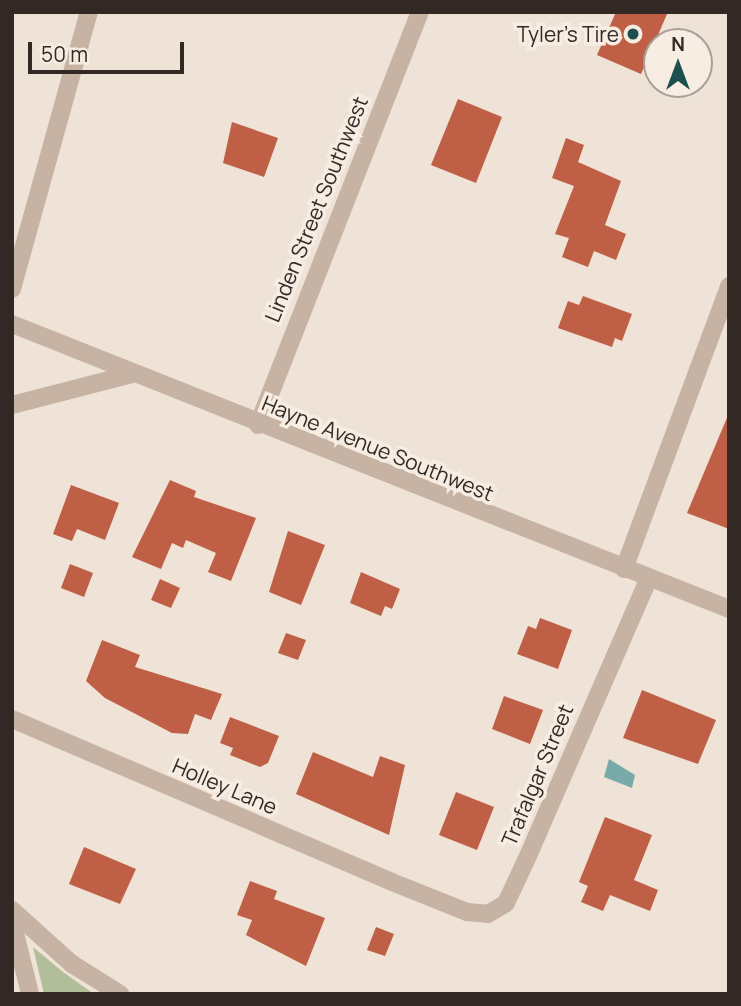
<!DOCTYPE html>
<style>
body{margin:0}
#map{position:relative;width:741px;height:1006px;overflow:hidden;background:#efe3d7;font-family:Manrope,sans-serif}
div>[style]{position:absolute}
.green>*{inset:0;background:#b2bd99}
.water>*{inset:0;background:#78aaaa}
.building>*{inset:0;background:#bf5f45}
.street>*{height:18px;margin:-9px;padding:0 9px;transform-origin:9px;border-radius:9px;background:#c6b3a4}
.dots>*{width:19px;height:19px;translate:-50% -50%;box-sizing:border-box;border:4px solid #f7ede3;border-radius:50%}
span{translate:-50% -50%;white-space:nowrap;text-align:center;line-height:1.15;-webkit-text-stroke:7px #f7ede3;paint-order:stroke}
.poi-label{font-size:21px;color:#322925}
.right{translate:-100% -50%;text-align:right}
.street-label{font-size:21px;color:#322925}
.frame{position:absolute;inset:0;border:14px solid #322925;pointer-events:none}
.north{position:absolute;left:643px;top:28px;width:70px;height:70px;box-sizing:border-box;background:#f7ede3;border:2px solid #a89f97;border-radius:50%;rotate:0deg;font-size:19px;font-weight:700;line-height:28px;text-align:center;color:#322925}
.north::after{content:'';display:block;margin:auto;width:24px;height:32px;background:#1e4f50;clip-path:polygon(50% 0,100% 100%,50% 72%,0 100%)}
.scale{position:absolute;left:28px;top:42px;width:156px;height:32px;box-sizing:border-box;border:4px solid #322925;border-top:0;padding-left:9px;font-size:21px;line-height:24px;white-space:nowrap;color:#322925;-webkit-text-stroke:5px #f7ede3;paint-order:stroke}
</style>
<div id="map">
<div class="green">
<div style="clip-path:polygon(33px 947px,63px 972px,94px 994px,44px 994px)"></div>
</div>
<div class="water">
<div style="clip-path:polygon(609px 759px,635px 775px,632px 788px,604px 777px)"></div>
</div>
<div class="building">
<div style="clip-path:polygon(616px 12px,668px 12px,641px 74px,597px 55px)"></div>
<div style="clip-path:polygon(458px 99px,502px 117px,476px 183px,431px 165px)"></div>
<div style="clip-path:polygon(232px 122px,278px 138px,264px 177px,223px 163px)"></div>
<div style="clip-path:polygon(566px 138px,584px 145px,578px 162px,621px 181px,605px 225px,626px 234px,616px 260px,594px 251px,588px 267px,562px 257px,569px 238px,555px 234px,574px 186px,552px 178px)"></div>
<div style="clip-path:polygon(583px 296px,632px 314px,622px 341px,615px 338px,612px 347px,558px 328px,568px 301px,579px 305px)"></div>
<div style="clip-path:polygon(729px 413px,729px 529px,687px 513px)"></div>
<div style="clip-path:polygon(170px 480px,196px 491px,194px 497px,256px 518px,231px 581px,208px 572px,216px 553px,186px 540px,183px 548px,172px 543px,161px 569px,132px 557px)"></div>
<div style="clip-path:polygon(71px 485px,119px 503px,105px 540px,77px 529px,72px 541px,53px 534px)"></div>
<div style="clip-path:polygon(288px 531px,325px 545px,301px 605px,269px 592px)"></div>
<div style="clip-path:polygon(70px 564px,93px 573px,84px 597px,61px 588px)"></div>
<div style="clip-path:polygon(361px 572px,400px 589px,392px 609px,385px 606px,381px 616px,350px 603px)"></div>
<div style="clip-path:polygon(160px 579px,180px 588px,171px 608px,151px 600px)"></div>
<div style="clip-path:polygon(540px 618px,572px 630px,558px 669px,517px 654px,528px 626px,536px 629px)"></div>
<div style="clip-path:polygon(286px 633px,306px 640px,298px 660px,278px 653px)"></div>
<div style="clip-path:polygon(102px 640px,140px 655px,135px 667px,222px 694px,211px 720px,195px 714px,188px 734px,172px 733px,105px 698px,86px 681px)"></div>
<div style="clip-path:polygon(642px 690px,716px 720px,698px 764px,623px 738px)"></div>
<div style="clip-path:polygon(504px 696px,543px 710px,530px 744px,492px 729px)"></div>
<div style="clip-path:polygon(230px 717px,279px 736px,268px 763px,260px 767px,230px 755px,233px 748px,220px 743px)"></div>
<div style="clip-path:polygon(313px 752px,373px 777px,380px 756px,405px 765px,389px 835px,296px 794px)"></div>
<div style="clip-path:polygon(456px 792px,494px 807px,477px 850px,439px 835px)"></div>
<div style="clip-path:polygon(605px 817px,652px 835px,634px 880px,658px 890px,650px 911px,610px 895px,603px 911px,581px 902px,588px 886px,579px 882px)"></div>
<div style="clip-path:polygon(84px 847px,136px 869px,120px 904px,69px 884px)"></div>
<div style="clip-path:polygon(250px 881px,277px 891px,274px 899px,325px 918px,306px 966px,246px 935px,252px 920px,237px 915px)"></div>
<div style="clip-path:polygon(376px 927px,394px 934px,385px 956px,367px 950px)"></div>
</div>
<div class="street">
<div style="left:12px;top:289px;width:288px;rotate:-74.5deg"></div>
<div style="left:12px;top:324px;width:772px;rotate:21.68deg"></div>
<div style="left:12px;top:405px;width:124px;rotate:-14.5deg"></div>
<div style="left:258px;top:425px;width:444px;rotate:-68.6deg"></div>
<div style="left:624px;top:569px;width:302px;rotate:-69.6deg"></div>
<div style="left:12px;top:719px;width:413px;rotate:23.2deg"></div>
<div style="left:392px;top:882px;width:81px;rotate:21.8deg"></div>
<div style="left:467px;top:912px;width:21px;rotate:5deg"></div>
<div style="left:488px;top:914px;width:21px;rotate:-31deg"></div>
<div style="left:506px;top:903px;width:52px;rotate:-64.9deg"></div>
<div style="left:528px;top:856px;width:303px;rotate:-66.5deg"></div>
<div style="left:12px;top:910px;width:81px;rotate:42deg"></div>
<div style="left:72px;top:964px;width:57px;rotate:32deg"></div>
<div style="left:12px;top:921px;width:75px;rotate:76.1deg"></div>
</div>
<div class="dots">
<div style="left:633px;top:34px;background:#1e4f50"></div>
</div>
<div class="poi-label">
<span class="right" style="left:619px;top:34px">Tyler's Tire</span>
</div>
<div class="street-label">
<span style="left:316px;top:209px;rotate:-68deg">Linden Street Southwest</span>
<span style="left:378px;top:448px;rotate:22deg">Hayne Avenue Southwest</span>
<span style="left:537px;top:775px;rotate:-67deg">Trafalgar Street</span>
<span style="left:225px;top:786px;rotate:23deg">Holley Lane</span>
</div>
<div class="frame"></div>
<div class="north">N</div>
<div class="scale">50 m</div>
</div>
